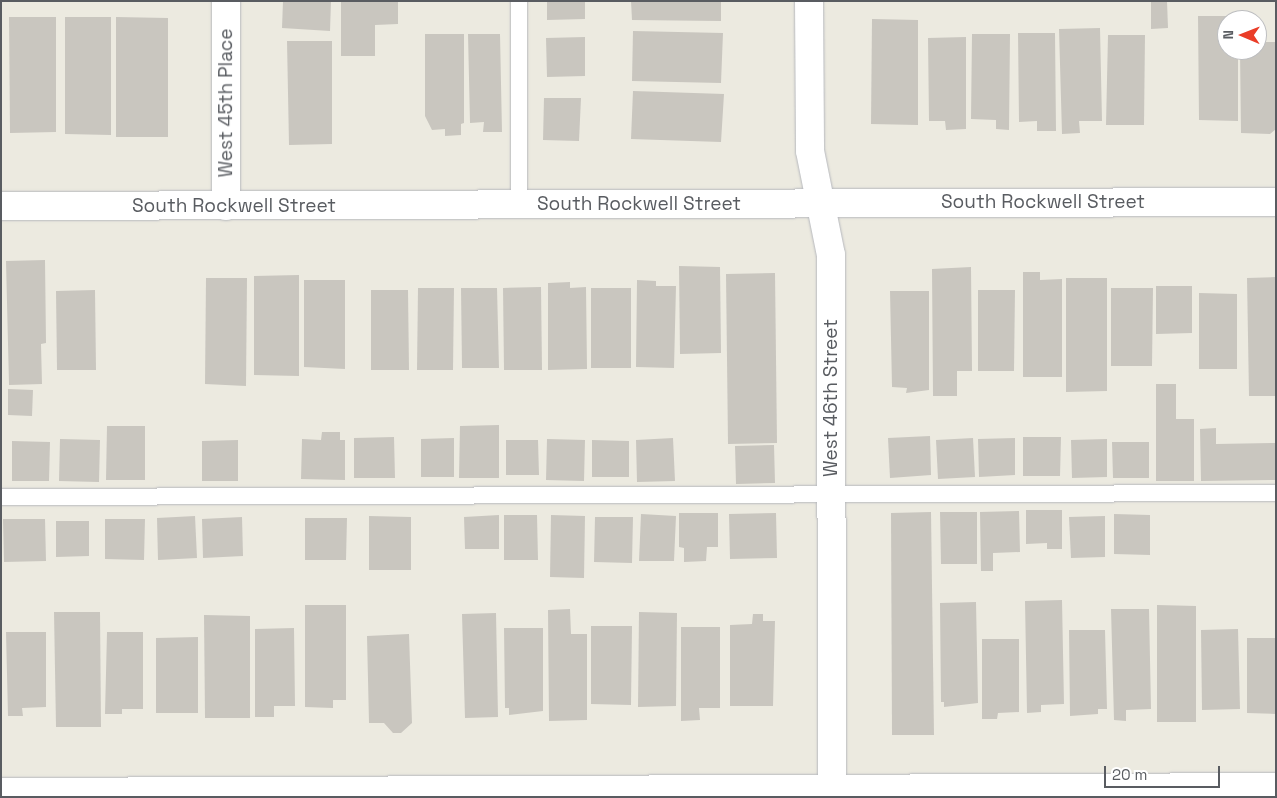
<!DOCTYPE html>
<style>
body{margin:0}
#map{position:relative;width:1277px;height:798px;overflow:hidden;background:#eceae0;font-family:"Space Grotesk",sans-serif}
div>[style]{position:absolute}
.building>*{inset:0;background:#c9c6bf}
.roads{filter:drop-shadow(0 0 1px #b6b8bd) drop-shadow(0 0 1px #b6b8bd)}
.lane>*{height:16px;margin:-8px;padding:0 8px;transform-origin:8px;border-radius:8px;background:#fff}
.street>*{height:28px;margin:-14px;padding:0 14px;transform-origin:14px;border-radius:14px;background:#fff}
span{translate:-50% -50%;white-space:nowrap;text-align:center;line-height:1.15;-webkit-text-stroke:4px #fff;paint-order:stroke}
.street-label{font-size:19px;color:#595c61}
.frame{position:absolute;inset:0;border:2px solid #595c61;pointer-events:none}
.north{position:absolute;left:1217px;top:10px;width:50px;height:50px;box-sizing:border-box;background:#fff;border:1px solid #bdbec0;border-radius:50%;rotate:271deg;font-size:14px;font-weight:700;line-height:20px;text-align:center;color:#595c61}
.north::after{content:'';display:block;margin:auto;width:18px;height:22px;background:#ea3d28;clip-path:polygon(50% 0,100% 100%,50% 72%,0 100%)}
.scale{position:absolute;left:1104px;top:766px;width:116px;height:22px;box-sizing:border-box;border:2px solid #595c61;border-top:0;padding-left:6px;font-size:15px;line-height:18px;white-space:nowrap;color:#595c61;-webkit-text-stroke:4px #fff;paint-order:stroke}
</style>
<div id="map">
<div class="building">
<div style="clip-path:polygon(283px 1px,331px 1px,330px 31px,282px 28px)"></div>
<div style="clip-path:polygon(341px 1px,398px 1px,398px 24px,375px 25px,375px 56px,341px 56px)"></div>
<div style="clip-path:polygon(547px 1px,585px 1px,585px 19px,547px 20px)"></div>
<div style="clip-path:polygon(631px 1px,721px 1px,721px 21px,632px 20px)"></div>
<div style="clip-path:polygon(1151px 1px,1167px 1px,1168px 28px,1151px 29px)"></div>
<div style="clip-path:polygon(1198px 16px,1238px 16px,1238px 20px,1227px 20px,1227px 50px,1238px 50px,1238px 121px,1199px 120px)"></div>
<div style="clip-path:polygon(9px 17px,56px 17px,56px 132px,10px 133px)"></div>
<div style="clip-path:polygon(65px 17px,111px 17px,111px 135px,65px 134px)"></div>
<div style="clip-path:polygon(116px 17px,168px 18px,168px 137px,116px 137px)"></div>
<div style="clip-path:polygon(872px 19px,918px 20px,918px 125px,871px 124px)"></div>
<div style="clip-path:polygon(1100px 28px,1102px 121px,1079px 121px,1080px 133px,1062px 134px,1059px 29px)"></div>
<div style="clip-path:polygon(633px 31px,723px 33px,721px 83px,632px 81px)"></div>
<div style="clip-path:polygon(1018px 33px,1055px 33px,1056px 131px,1037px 131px,1037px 121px,1019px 122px)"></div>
<div style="clip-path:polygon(425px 34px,464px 34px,464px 123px,461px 124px,461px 135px,445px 136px,445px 129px,432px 130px,425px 116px)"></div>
<div style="clip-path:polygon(468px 34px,500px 34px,502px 132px,483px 132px,484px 122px,470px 123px)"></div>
<div style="clip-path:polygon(972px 34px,1010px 34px,1009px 130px,996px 129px,996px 120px,971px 119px)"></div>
<div style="clip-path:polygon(1108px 35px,1145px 35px,1144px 125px,1106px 125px)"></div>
<div style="clip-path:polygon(585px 37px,585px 76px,547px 77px,546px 38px)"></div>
<div style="clip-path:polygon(966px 37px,966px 129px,946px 130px,945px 121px,929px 121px,928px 38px)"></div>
<div style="clip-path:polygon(287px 41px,332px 41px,332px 144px,289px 145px)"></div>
<div style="clip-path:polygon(1257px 42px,1276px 42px,1276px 129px,1270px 134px,1241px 133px,1240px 50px,1257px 50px)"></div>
<div style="clip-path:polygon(633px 91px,724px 94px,721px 142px,631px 139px)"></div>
<div style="clip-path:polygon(544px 98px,581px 98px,579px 141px,543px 140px)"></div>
<div style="clip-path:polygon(45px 260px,46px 343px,41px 344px,42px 384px,9px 385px,6px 261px)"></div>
<div style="clip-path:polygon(679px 266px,720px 267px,721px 353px,680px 354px)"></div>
<div style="clip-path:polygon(971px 267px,972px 371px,957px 371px,957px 396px,933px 396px,932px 269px)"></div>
<div style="clip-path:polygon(1023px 272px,1040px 272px,1040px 280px,1062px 279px,1062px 377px,1023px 377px)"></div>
<div style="clip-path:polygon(775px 273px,777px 443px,728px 444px,726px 274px)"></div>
<div style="clip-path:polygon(299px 275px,299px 376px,254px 375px,254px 276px)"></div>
<div style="clip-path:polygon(1276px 277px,1276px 396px,1249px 396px,1247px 278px)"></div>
<div style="clip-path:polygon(206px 278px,247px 278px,246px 386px,205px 384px)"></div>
<div style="clip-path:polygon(1066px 278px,1107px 278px,1107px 391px,1066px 392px)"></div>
<div style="clip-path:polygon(304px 280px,345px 280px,345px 369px,304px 367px)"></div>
<div style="clip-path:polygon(637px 280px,656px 281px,656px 286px,676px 286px,674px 368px,636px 367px)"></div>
<div style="clip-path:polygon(570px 282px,570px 288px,586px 287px,587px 369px,548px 370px,548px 283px)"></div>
<div style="clip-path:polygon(1156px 286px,1192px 286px,1192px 333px,1156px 334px)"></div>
<div style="clip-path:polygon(541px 287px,542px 370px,504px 370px,503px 288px)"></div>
<div style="clip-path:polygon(418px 288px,454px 288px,453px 370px,417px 370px)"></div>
<div style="clip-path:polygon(461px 288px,497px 288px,499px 368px,462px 368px)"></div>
<div style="clip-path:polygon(591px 288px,631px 288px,631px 368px,591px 368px)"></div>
<div style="clip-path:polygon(1111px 288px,1153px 288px,1152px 366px,1111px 366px)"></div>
<div style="clip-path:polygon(95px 290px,96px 370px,57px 370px,56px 291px)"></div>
<div style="clip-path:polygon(371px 290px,408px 290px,409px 370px,371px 370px)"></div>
<div style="clip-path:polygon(978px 290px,1015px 290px,1014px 371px,978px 371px)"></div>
<div style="clip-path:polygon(890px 291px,929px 291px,929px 390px,906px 393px,907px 388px,892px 387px)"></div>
<div style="clip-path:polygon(1199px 293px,1237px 294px,1237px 369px,1199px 369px)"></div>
<div style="clip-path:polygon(1156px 384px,1176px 384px,1176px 419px,1194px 419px,1194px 481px,1156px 481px)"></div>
<div style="clip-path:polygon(8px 389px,33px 390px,32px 416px,8px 415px)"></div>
<div style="clip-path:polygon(499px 425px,499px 478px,459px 478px,460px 426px)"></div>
<div style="clip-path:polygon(107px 426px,145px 426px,145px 480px,106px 480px)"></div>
<div style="clip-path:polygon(1216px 428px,1216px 444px,1276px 443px,1276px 480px,1201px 481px,1200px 429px)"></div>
<div style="clip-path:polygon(322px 432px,340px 432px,340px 440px,345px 440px,345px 480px,301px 479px,302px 439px,321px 440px)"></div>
<div style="clip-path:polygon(930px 436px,931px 475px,890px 478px,888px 438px)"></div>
<div style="clip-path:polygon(394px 437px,395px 478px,354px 478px,354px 438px)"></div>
<div style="clip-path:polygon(1023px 437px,1061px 437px,1060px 476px,1023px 476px)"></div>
<div style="clip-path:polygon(454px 438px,454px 477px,421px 477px,421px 439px)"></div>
<div style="clip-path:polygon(673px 438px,675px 481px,637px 482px,636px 440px)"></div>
<div style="clip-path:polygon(973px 438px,975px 477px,938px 479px,936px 440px)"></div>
<div style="clip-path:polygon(1015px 438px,1015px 475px,979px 477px,978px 439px)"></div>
<div style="clip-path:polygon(60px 439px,100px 440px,99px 482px,59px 481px)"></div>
<div style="clip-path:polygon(547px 439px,585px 440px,584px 481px,546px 480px)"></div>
<div style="clip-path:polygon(1107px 439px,1107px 477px,1072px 478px,1071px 440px)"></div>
<div style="clip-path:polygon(238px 440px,238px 481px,202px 481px,202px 441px)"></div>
<div style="clip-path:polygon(506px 440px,538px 440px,539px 475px,506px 475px)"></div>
<div style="clip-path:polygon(592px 440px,629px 441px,629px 477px,592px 477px)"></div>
<div style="clip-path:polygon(12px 441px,50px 442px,49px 481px,12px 481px)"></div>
<div style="clip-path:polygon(1112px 442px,1149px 442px,1149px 478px,1113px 478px)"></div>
<div style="clip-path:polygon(774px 445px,775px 483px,736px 484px,735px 446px)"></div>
<div style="clip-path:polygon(1026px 510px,1062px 510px,1062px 549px,1047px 549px,1047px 543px,1026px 544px)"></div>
<div style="clip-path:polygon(1019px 511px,1020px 552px,993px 553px,993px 571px,981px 571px,980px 512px)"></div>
<div style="clip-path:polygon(931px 512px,934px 735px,892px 735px,891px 513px)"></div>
<div style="clip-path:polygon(940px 512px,977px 512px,977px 564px,941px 564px)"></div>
<div style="clip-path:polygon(679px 513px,718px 513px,718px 547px,707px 547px,706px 561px,684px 562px,684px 548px,679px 547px)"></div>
<div style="clip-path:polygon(776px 513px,777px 558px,730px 559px,729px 514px)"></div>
<div style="clip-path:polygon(641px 514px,676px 516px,674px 561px,639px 561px)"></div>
<div style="clip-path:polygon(1114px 514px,1150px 515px,1150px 555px,1114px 554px)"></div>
<div style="clip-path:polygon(499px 515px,499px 549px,465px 549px,464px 517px)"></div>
<div style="clip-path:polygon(504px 515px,537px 515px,538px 560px,504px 560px)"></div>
<div style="clip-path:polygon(551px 515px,585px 516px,584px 578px,550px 577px)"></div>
<div style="clip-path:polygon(195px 516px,197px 558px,158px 560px,157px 518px)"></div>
<div style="clip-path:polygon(369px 516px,411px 517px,411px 570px,369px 570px)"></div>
<div style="clip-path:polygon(1105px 516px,1105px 557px,1071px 558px,1069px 517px)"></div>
<div style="clip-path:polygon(242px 517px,243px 556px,203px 558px,202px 519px)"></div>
<div style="clip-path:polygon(595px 517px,633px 517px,632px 563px,594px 562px)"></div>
<div style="clip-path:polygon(305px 518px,347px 518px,346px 560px,305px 560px)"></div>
<div style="clip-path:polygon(3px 519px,45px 519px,46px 561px,4px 562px)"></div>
<div style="clip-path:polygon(105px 519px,145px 519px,144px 560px,105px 559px)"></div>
<div style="clip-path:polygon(56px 521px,89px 521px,89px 556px,56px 557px)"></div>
<div style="clip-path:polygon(1062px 600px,1064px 704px,1041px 705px,1041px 712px,1027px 713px,1025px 601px)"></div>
<div style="clip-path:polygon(976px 602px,978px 703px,944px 707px,944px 702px,941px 702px,940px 603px)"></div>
<div style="clip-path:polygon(305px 605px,346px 605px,346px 700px,333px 700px,333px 708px,305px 707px)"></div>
<div style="clip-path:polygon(1157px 605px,1196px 606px,1196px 722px,1157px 722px)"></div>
<div style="clip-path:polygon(570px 609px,571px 634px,587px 634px,587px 720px,549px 721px,548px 610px)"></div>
<div style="clip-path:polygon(1111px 609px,1149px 609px,1151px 709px,1126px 710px,1126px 721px,1114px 720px)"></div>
<div style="clip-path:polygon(54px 612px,100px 612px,101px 727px,56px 727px)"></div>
<div style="clip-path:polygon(639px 612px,677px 613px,676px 706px,638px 707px)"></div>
<div style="clip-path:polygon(496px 613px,498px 717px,465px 718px,462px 614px)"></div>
<div style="clip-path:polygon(753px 614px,763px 614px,763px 621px,775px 621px,773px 706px,730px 706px,730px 625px,752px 624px)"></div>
<div style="clip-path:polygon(204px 615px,250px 616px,250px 718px,205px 718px)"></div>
<div style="clip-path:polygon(591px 626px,632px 626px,631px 705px,591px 704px)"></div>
<div style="clip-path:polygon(681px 627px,720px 627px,720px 708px,699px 708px,700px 720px,681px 721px)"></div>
<div style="clip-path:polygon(294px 628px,295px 706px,274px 706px,274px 717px,255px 717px,255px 629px)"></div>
<div style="clip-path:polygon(504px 628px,543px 628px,543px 711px,509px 715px,509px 708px,505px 708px)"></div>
<div style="clip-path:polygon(1238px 629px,1240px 709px,1202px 710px,1201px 630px)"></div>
<div style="clip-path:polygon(1069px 630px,1105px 630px,1107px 709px,1098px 709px,1098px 714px,1070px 716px)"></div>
<div style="clip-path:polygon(6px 632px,46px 632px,46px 707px,22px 708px,23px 716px,8px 716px)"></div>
<div style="clip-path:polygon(107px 632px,143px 632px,143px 709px,122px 709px,122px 714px,105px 714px)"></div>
<div style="clip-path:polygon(409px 634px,412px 723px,401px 733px,393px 733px,384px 723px,369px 723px,367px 636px)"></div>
<div style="clip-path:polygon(198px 637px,198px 713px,156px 713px,156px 638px)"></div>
<div style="clip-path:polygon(1247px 638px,1276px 638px,1276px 714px,1247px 713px)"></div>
<div style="clip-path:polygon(982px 639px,1019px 639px,1019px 712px,998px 713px,997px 719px,982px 719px)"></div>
</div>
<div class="roads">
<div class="lane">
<div style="left:519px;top:1px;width:203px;rotate:90deg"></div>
<div style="left:1px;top:497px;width:1275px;rotate:-0.18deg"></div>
</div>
<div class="street">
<div style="left:809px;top:1px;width:150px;rotate:89.6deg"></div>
<div style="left:810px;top:151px;width:106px;rotate:78.6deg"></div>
<div style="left:831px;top:255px;width:542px;rotate:89.89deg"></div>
<div style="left:1px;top:206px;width:1275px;rotate:-0.18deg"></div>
<div style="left:226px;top:206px;width:205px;rotate:-90deg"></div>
<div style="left:1px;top:792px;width:1275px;rotate:-0.22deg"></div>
</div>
</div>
<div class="street-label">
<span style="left:226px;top:103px;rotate:-90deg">West 45th Place</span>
<span style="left:1043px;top:202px">South Rockwell Street</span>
<span style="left:639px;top:204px">South Rockwell Street</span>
<span style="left:234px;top:206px">South Rockwell Street</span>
<span style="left:831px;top:398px;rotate:-90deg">West 46th Street</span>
</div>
<div class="frame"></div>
<div class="north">N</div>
<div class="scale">20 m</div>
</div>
